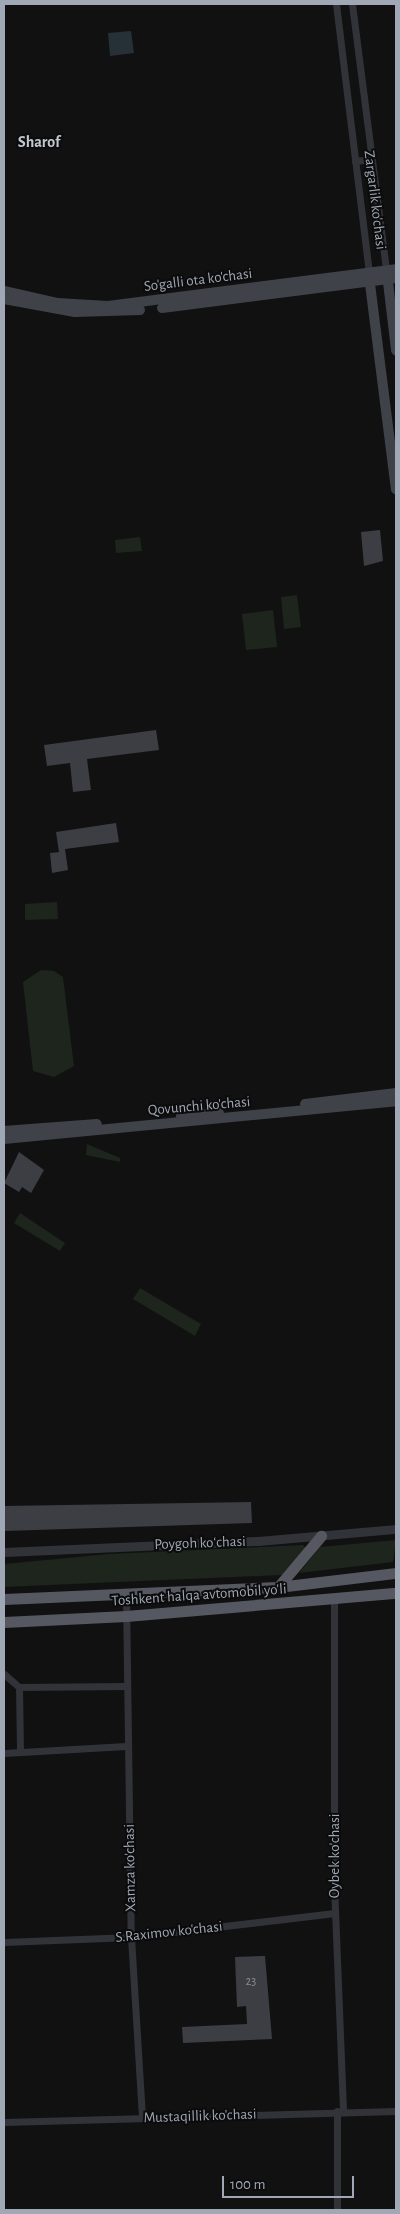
<!DOCTYPE html>
<meta charset="utf-8">
<style>
body{margin:0}
#map{position:relative;width:400px;height:2214px;overflow:hidden;background:#111112;font-family:"Alegreya Sans",sans-serif}
div>[style]{position:absolute}
.green>*{inset:0;background:#1d251d}
.water>*{inset:0;background:#263137}
.building>*{inset:0;background:#3c3e43}
.minor>*{height:7px;margin:-3.5px;padding:0 3.5px;transform-origin:3.5px;border-radius:3.5px;background:#313338}
.tertiary>*{height:9px;margin:-4.5px;padding:0 4.5px;transform-origin:4.5px;border-radius:4.5px;background:#313338}
.secondary>*{height:10px;margin:-5px;padding:0 5px;transform-origin:5px;border-radius:5px;background:#3f4248}
.trunk>*{height:11px;margin:-5.5px;padding:0 5.5px;transform-origin:5.5px;border-radius:5.5px;background:#555860}
span{translate:-50% -50%;white-space:nowrap;text-align:center;line-height:1.15;-webkit-text-stroke:4px #0c0c0d;paint-order:stroke}
.number-label{font-size:12px;color:#878e98}
.number-label span{-webkit-text-stroke-width:0}
.street-label{font-size:15px;color:#a0a8b5}
.neighbourhood-label{font-size:16px;color:#c2c7d0;font-weight:700}
.frame{position:absolute;inset:0;border:5px solid #a0a8b5;pointer-events:none}
.scale{position:absolute;left:222px;top:2176px;width:132px;height:22px;box-sizing:border-box;border:2px solid #a0a8b5;border-top:0;padding-left:6px;font-size:15px;line-height:18px;white-space:nowrap;color:#a0a8b5;-webkit-text-stroke:4px #0c0c0d;paint-order:stroke}
</style>
<div id="map">
<div class="green">
<div style="clip-path:polygon(140px 537px,142px 551px,116px 553px,115px 540px)"></div>
<div style="clip-path:polygon(297px 595px,301px 627px,284px 629px,281px 597px)"></div>
<div style="clip-path:polygon(273px 610px,277px 647px,246px 650px,242px 614px)"></div>
<div style="clip-path:polygon(57px 902px,58px 919px,25px 920px,25px 904px)"></div>
<div style="clip-path:polygon(41px 970px,54px 971px,63px 977px,74px 1066px,54px 1077px,33px 1071px,23px 982px)"></div>
<div style="clip-path:polygon(87px 1144px,120px 1158px,120px 1162px,86px 1155px)"></div>
<div style="clip-path:polygon(20px 1213px,65px 1243px,60px 1251px,14px 1223px)"></div>
<div style="clip-path:polygon(140px 1288px,201px 1324px,195px 1336px,133px 1299px)"></div>
<div style="clip-path:polygon(396px 1540px,393px 1562px,299px 1573px,320px 1547px)"></div>
<div style="clip-path:polygon(303px 1545px,306px 1548px,282px 1575px,4px 1587px,4px 1564px,109px 1554px)"></div>
</div>
<div class="water">
<div style="clip-path:polygon(131px 31px,134px 53px,110px 56px,108px 33px)"></div>
</div>
<div class="building">
<div style="clip-path:polygon(380px 530px,383px 561px,364px 566px,361px 532px)"></div>
<div style="clip-path:polygon(156px 730px,159px 750px,87px 759px,91px 790px,73px 792px,70px 763px,47px 766px,44px 745px)"></div>
<div style="clip-path:polygon(116px 823px,119px 842px,65px 849px,68px 870px,52px 873px,50px 853px,59px 852px,56px 832px)"></div>
<div style="clip-path:polygon(19px 1152px,44px 1170px,31px 1193px,22px 1187px,19px 1192px,4px 1183px)"></div>
<div style="clip-path:polygon(251px 1502px,252px 1523px,4px 1531px,4px 1506px)"></div>
<div style="clip-path:polygon(265px 1956px,272px 2039px,183px 2043px,182px 2027px,247px 2024px,246px 2006px,237px 2007px,235px 1957px)"></div>
</div>
<div class="minor">
<div style="left:336px;top:4px;width:270px;rotate:83deg"></div>
<div style="left:352px;top:4px;width:268px;rotate:82.7deg"></div>
<div style="left:355px;top:161px;width:17px;rotate:-7deg"></div>
<div style="left:126px;top:1596px;width:341px;rotate:89.2deg"></div>
<div style="left:131px;top:1937px;width:181px;rotate:86.5deg"></div>
<div style="left:334px;top:1601px;width:284px;rotate:90deg"></div>
<div style="left:334px;top:1885px;width:225px;rotate:87.7deg"></div>
<div style="left:4px;top:1674px;width:20px;rotate:41deg"></div>
<div style="left:19px;top:1687px;width:106px;rotate:-0.5deg"></div>
<div style="left:19px;top:1687px;width:65px;rotate:89.1deg"></div>
<div style="left:4px;top:1753px;width:122px;rotate:-3.3deg"></div>
<div style="left:4px;top:1942px;width:127px;rotate:-2.3deg"></div>
<div style="left:131px;top:1937px;width:205px;rotate:-6.7deg"></div>
<div style="left:4px;top:2122px;width:392px;rotate:-1.6deg"></div>
<div style="left:337px;top:2210px;width:99px;rotate:-90deg"></div>
</div>
<div class="tertiary">
<div style="left:4px;top:1552px;width:254px;rotate:-2.5deg"></div>
<div style="left:258px;top:1541px;width:139px;rotate:-5deg"></div>
</div>
<div class="secondary">
<div style="left:387px;top:274px;width:77px;rotate:83.2deg"></div>
<div style="left:369px;top:276px;width:215px;rotate:82.8deg"></div>
<div style="left:4px;top:291px;width:54px;rotate:12.8deg"></div>
<div style="left:57px;top:303px;width:51px;rotate:3.4deg"></div>
<div style="left:108px;top:306px;width:290px;rotate:-7.3deg"></div>
<div style="left:4px;top:299px;width:72px;rotate:10.4deg"></div>
<div style="left:75px;top:312px;width:65px;rotate:-1.8deg"></div>
<div style="left:162px;top:308px;width:236px;rotate:-7.3deg"></div>
<div style="left:305px;top:1104px;width:92px;rotate:-6.9deg"></div>
<div style="left:181px;top:1116px;width:38px;rotate:-5deg"></div>
<div style="left:4px;top:1131px;width:93px;rotate:-4.3deg"></div>
<div style="left:4px;top:1139px;width:394px;rotate:-5.5deg"></div>
</div>
<div class="trunk">
<div style="left:278px;top:1587px;width:67px;rotate:-49.9deg"></div>
<div style="left:4px;top:1599px;width:274px;rotate:-2.5deg"></div>
<div style="left:278px;top:1587px;width:119px;rotate:-6.8deg"></div>
<div style="left:4px;top:1622px;width:122px;rotate:-2.8deg"></div>
<div style="left:126px;top:1616px;width:271px;rotate:-4.9deg"></div>
</div>
<div class="number-label">
<span style="left:251px;top:1982px">23</span>
</div>
<div class="street-label">
<span style="left:375px;top:200px;rotate:83deg">Zargarlik ko'chasi</span>
<span style="left:198px;top:280px;rotate:-7deg">So'galli ota ko'chasi</span>
<span style="left:199px;top:1106px;rotate:-5deg">Qovunchi ko'chasi</span>
<span style="left:200px;top:1543px;rotate:-2deg">Poygoh koʻchasi</span>
<span style="left:199px;top:1595px;rotate:-4deg">Toshkent halqa avtomobil yo'li</span>
<span style="left:335px;top:1856px;rotate:-90deg">Oybek ko'chasi</span>
<span style="left:130px;top:1868px;rotate:-91deg">Xamza ko'chasi</span>
<span style="left:169px;top:1932px;rotate:-6deg">S.Raximov ko'chasi</span>
<span style="left:200px;top:2116px;rotate:-2deg">Mustaqillik ko'chasi</span>
</div>
<div class="neighbourhood-label">
<span style="left:39px;top:142px">Sharof</span>
</div>
<div class="frame"></div>
<div class="scale">100 m</div>
</div>
